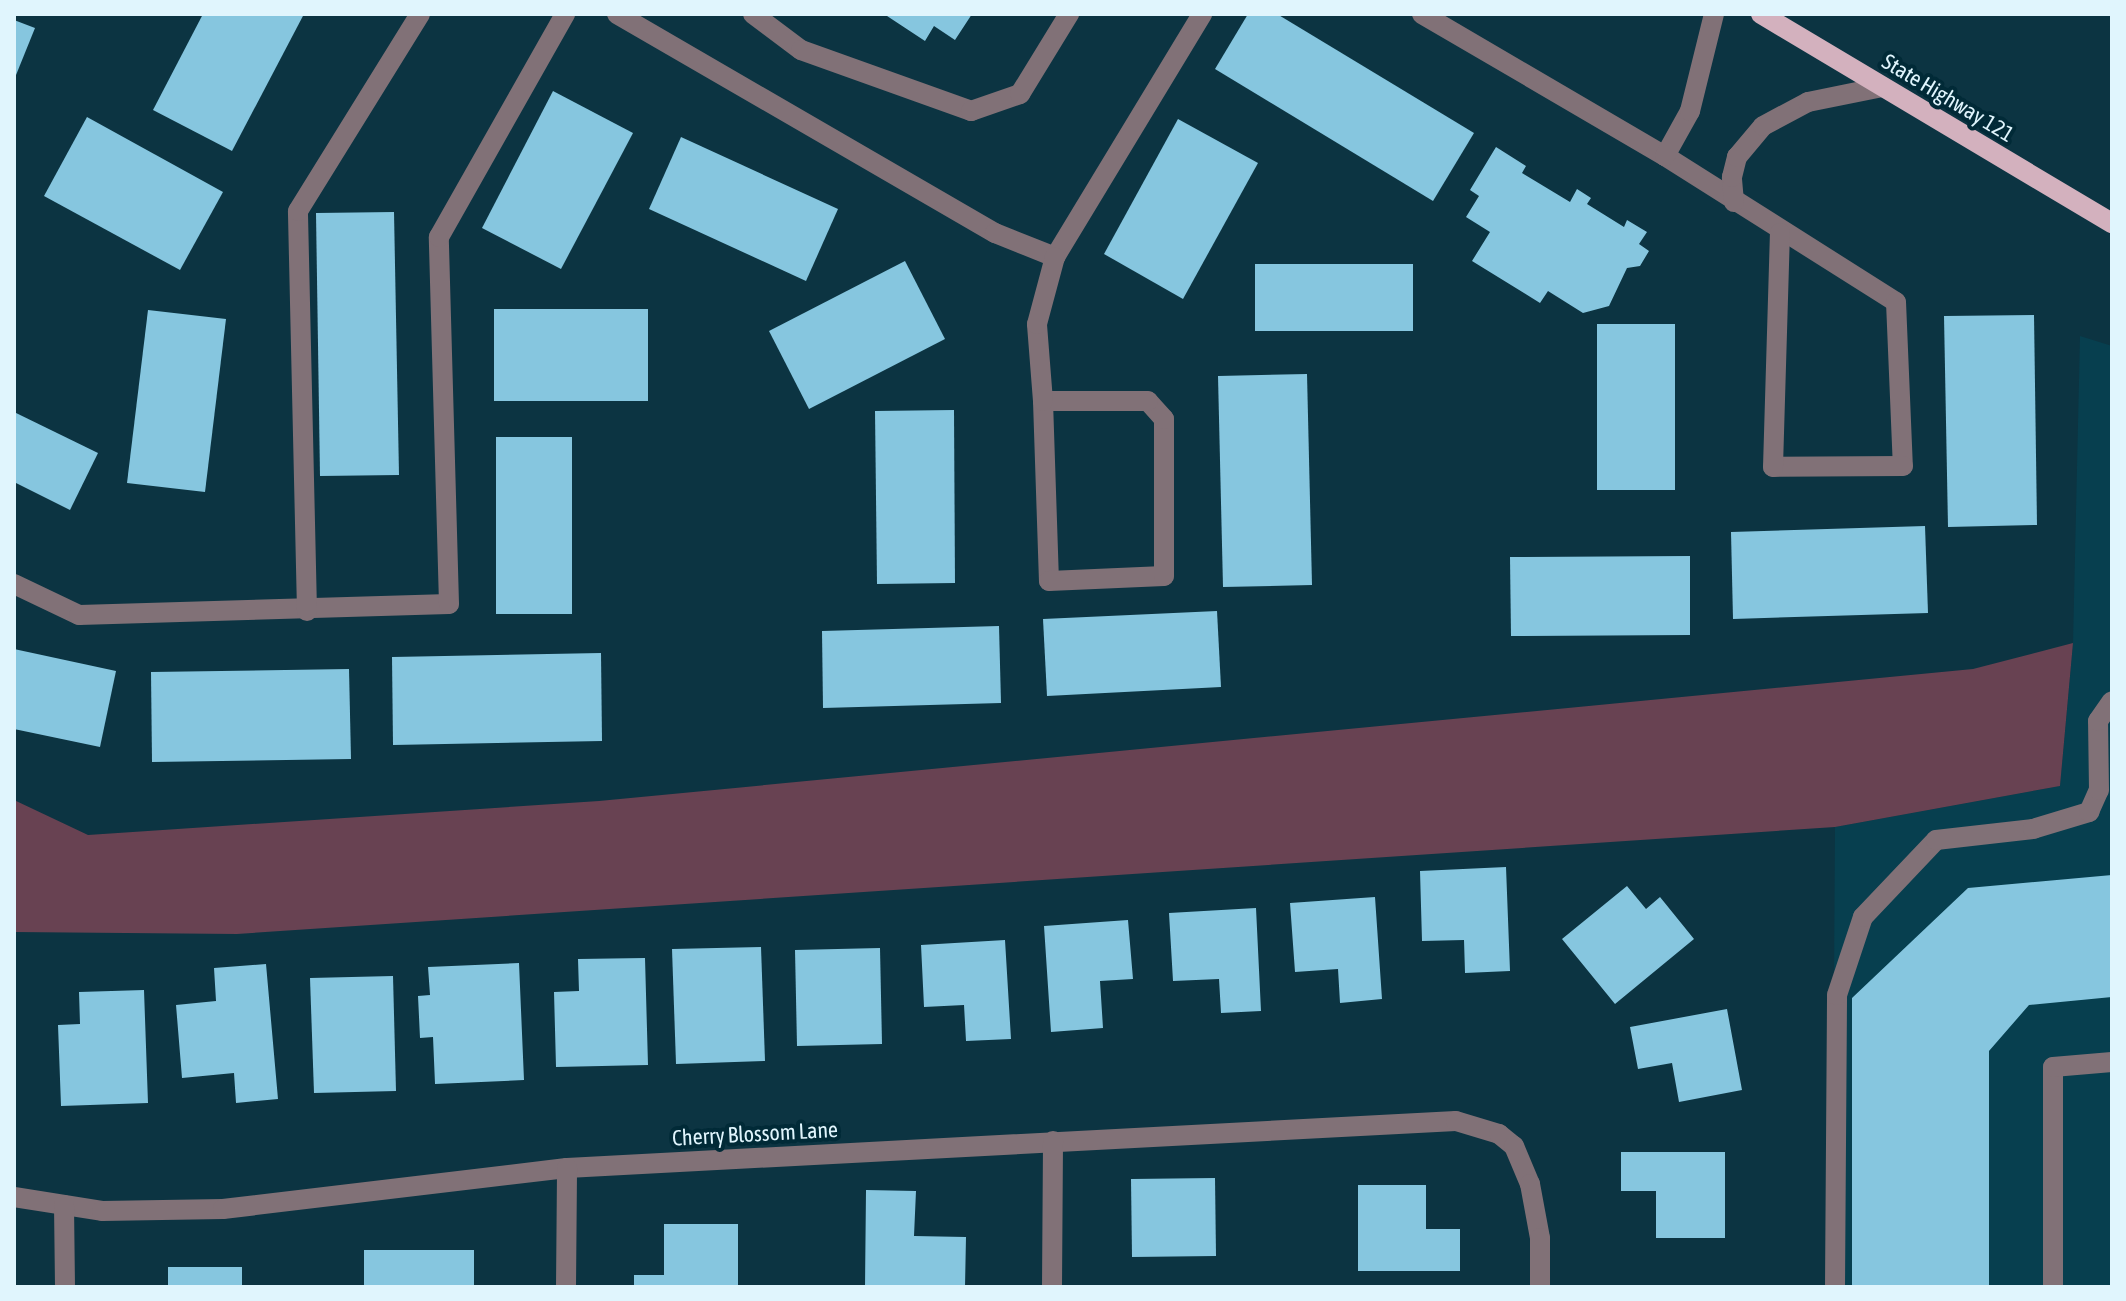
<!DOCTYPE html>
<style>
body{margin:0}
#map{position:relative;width:2126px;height:1301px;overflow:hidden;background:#0c3442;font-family:"Asap Condensed",sans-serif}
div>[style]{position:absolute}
.built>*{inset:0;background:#073f4f}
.green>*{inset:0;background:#684252}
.building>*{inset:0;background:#86c6df}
.minor>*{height:20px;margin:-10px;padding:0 10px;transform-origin:10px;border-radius:10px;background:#817177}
.major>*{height:20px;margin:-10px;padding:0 10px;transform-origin:10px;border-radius:10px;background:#d3b1be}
span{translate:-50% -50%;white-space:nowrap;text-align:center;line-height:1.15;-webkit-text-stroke:8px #012a37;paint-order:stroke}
.street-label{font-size:22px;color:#e0f5fd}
.frame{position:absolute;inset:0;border:16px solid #e0f5fd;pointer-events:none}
</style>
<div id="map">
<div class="built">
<div style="clip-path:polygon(2080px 336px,2112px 346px,2112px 1287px,1832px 1287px,1835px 827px,2060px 786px,2073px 643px)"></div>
</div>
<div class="green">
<div style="clip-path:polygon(2073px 643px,2060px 786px,1835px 827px,237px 934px,14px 932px,14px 800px,88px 835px,599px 801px,1973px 669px)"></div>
</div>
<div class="building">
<div style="clip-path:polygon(203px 14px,304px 14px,232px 151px,153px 110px)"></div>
<div style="clip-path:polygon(884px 14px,972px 14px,955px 40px,934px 26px,925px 41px)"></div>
<div style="clip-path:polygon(1248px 14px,1277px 14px,1474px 133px,1433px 201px,1215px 69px)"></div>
<div style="clip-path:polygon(14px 20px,35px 28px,14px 80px)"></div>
<div style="clip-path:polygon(553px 91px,633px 133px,561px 269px,482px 228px)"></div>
<div style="clip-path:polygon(87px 117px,223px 192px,180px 270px,44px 196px)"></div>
<div style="clip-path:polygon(1178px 119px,1258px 163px,1183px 299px,1104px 254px)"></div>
<div style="clip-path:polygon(681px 137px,838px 209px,806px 281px,649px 209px)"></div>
<div style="clip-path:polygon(1496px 147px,1526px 166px,1522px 173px,1570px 202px,1577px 189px,1591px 198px,1587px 204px,1624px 227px,1627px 220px,1647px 232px,1639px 244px,1649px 251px,1640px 266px,1627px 268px,1609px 306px,1583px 313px,1548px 291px,1540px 303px,1472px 261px,1490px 232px,1466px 217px,1479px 196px,1470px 190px)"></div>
<div style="clip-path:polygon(394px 212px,399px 475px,320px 476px,316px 213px)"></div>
<div style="clip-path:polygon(905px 261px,945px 339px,809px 409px,769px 331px)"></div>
<div style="clip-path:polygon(1255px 264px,1413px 264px,1413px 331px,1255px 331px)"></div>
<div style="clip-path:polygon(494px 309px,648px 309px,648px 401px,494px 401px)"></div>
<div style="clip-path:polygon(148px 310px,226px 319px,205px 492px,127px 483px)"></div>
<div style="clip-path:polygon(2034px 315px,2037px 525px,1948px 527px,1944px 316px)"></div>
<div style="clip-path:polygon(1597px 324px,1675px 324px,1675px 490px,1597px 490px)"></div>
<div style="clip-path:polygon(1307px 374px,1312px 585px,1223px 587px,1218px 376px)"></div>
<div style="clip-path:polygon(954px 410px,955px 583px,877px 584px,875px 411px)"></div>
<div style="clip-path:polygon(14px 412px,98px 453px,70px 510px,14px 482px)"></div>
<div style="clip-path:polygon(496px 437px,572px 437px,572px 614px,496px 614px)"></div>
<div style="clip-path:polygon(1925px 526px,1928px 613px,1733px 619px,1731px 532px)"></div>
<div style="clip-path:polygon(1690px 556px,1690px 635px,1511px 636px,1510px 557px)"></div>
<div style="clip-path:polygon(1217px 611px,1221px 687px,1047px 696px,1043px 619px)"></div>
<div style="clip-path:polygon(999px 626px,1001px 703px,823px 708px,822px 631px)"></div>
<div style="clip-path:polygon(14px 649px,116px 671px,100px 747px,14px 729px)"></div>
<div style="clip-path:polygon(601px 653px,602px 741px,393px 745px,392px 657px)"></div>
<div style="clip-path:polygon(349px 669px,351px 759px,152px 762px,151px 672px)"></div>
<div style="clip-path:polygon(1506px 867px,1510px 971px,1465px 973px,1464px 940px,1422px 941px,1420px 871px)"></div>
<div style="clip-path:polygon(2112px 875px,2112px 997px,2029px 1005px,1989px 1051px,1989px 1287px,1852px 1287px,1852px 998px,1968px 888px)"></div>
<div style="clip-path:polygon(1627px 886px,1646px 909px,1660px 897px,1694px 939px,1615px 1004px,1562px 939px)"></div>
<div style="clip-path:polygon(1375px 897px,1382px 999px,1340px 1003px,1338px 969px,1295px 972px,1290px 903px)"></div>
<div style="clip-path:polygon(1256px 908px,1261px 1011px,1221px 1013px,1219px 979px,1173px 981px,1169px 913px)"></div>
<div style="clip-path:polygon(1128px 920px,1133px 979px,1100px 981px,1103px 1028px,1051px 1032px,1044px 926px)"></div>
<div style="clip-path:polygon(1005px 940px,1011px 1039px,966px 1041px,964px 1005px,924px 1007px,921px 945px)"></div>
<div style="clip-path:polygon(761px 947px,765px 1061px,676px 1064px,672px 949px)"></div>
<div style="clip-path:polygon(880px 948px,882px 1044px,797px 1046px,795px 950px)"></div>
<div style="clip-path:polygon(645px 958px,648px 1065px,556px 1067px,554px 992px,579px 991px,578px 959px)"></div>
<div style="clip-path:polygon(519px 963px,524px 1080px,435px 1084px,433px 1037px,420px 1038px,418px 996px,430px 995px,428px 967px)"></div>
<div style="clip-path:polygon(266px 964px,278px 1099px,236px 1103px,234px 1073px,182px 1078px,176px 1005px,216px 1001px,214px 968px)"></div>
<div style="clip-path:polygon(393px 976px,396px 1091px,314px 1093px,310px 978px)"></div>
<div style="clip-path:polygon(144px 990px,148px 1103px,61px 1106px,58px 1025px,80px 1024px,79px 992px)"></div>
<div style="clip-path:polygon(1727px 1009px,1742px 1090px,1679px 1102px,1672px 1063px,1638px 1069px,1630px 1027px)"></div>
<div style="clip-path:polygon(1621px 1152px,1725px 1152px,1725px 1238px,1656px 1238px,1656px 1191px,1621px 1191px)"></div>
<div style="clip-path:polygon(1215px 1178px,1216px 1256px,1132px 1257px,1131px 1179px)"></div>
<div style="clip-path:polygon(1358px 1185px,1426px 1185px,1426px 1229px,1460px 1229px,1460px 1271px,1358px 1271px)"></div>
<div style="clip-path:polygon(866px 1190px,916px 1191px,914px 1236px,966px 1237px,965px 1287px,865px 1287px)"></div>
<div style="clip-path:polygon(664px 1224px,738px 1224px,738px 1287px,634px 1287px,634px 1275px,664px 1275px)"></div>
<div style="clip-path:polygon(364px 1250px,474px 1250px,474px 1287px,364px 1287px)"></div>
<div style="clip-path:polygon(168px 1267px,242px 1267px,242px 1287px,168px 1287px)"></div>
</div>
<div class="minor">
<div style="left:617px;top:14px;width:437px;rotate:30.1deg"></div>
<div style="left:995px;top:233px;width:65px;rotate:21.8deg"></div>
<div style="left:1055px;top:257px;width:284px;rotate:-58.8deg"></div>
<div style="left:753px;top:14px;width:60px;rotate:36.9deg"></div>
<div style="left:801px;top:50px;width:181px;rotate:19.7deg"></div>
<div style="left:971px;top:111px;width:52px;rotate:-19.1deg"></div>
<div style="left:1020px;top:94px;width:94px;rotate:-58.5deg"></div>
<div style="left:1422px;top:14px;width:281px;rotate:30.3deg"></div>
<div style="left:1665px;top:156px;width:273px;rotate:32.3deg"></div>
<div style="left:1896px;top:302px;width:164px;rotate:87.6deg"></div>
<div style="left:1903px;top:466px;width:130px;rotate:179.6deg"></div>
<div style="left:1773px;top:467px;width:234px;rotate:-88.3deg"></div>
<div style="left:1665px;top:156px;width:51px;rotate:-60.9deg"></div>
<div style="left:1690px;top:111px;width:100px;rotate:-76.1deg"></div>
<div style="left:1734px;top:202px;width:25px;rotate:-95deg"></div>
<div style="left:1732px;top:177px;width:21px;rotate:-76deg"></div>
<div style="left:1737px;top:157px;width:40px;rotate:-50deg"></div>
<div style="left:1763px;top:126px;width:51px;rotate:-28.1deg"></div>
<div style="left:1808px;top:102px;width:76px;rotate:-11.5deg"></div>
<div style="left:1043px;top:401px;width:180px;rotate:88.1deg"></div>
<div style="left:1049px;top:581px;width:115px;rotate:-2.5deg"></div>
<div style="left:1164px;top:576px;width:157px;rotate:-90deg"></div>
<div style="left:1164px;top:419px;width:24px;rotate:-132deg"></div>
<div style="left:1148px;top:401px;width:105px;rotate:180deg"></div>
<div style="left:1043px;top:401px;width:77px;rotate:-94.5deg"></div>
<div style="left:1037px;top:324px;width:69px;rotate:-75deg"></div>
<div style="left:14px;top:584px;width:72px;rotate:25.5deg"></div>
<div style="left:79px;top:615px;width:370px;rotate:-1.7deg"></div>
<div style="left:449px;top:604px;width:367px;rotate:-91.6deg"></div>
<div style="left:439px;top:237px;width:256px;rotate:-60.5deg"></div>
<div style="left:307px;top:611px;width:400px;rotate:-91.3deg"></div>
<div style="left:298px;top:211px;width:232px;rotate:-58.2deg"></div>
<div style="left:14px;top:1197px;width:89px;rotate:9deg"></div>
<div style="left:102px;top:1211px;width:121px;rotate:-0.9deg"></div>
<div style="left:223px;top:1209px;width:346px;rotate:-6.8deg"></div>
<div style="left:567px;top:1168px;width:890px;rotate:-3.03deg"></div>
<div style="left:1456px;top:1121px;width:45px;rotate:16.8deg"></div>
<div style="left:1499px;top:1134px;width:19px;rotate:39deg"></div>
<div style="left:1514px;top:1146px;width:41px;rotate:67.2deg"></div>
<div style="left:1530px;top:1184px;width:55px;rotate:79.5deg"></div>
<div style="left:1540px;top:1238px;width:49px;rotate:90deg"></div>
<div style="left:64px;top:1205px;width:82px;rotate:89.3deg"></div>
<div style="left:566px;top:1287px;width:119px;rotate:-89.5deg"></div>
<div style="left:1052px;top:1287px;width:146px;rotate:-89.6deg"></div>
<div style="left:1835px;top:1287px;width:292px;rotate:-89.6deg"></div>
<div style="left:1837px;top:995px;width:82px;rotate:-71.6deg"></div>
<div style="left:1863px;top:917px;width:106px;rotate:-46.5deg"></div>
<div style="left:1936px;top:840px;width:98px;rotate:-6.5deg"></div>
<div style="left:2033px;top:829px;width:59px;rotate:-16.9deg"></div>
<div style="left:2089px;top:812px;width:24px;rotate:-66deg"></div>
<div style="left:2099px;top:790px;width:69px;rotate:-90.8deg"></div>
<div style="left:2098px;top:721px;width:24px;rotate:-55deg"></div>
<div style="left:2053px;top:1287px;width:220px;rotate:-90deg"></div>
<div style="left:2053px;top:1067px;width:59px;rotate:-4.8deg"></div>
</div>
<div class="major">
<div style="left:1761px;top:14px;width:409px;rotate:30.8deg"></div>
</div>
<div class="street-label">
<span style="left:1948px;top:98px;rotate:31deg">State Highway 121</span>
<span style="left:755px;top:1134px;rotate:-3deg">Cherry Blossom Lane</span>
</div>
<div class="frame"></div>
</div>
